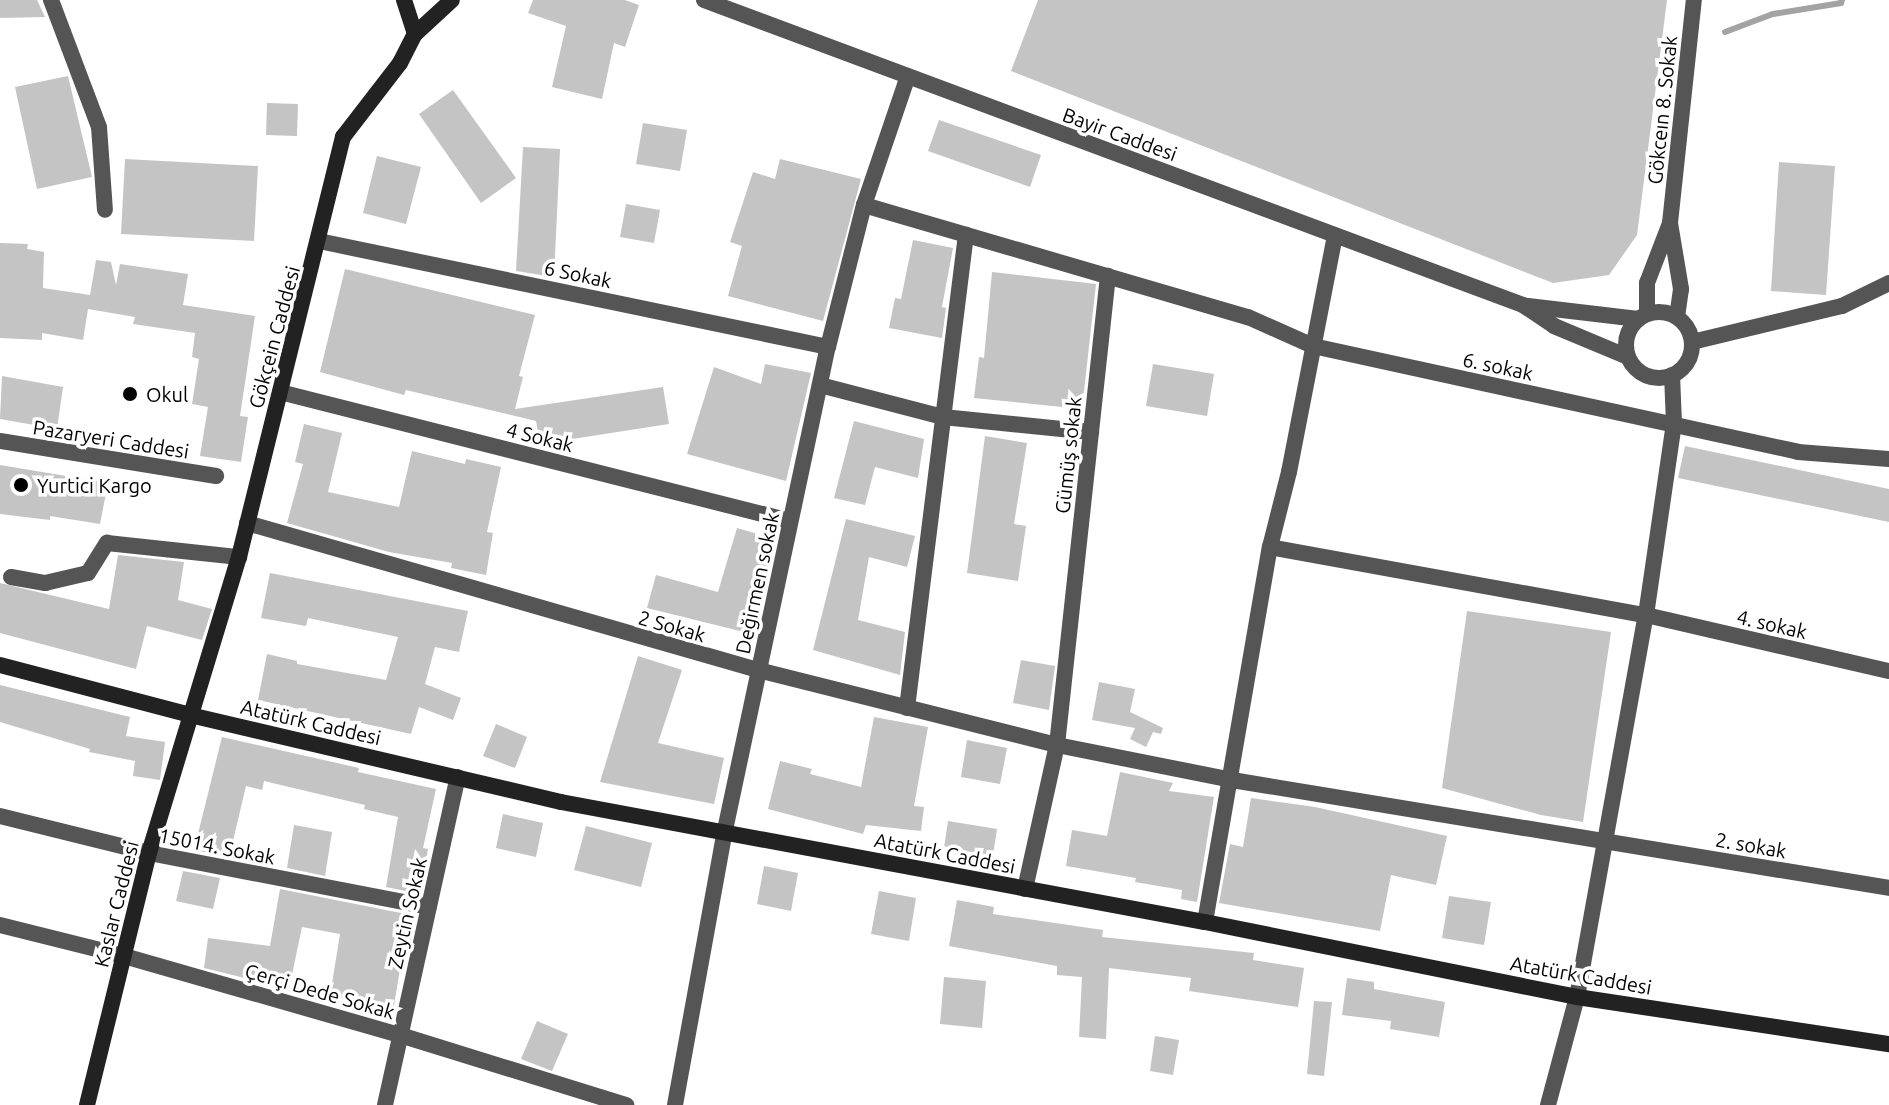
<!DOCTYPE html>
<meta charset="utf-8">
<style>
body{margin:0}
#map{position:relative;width:1889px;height:1105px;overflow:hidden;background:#fff;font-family:Ubuntu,sans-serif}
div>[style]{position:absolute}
.stream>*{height:6px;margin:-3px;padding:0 3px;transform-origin:3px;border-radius:3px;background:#a3a3a3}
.building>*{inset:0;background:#c4c4c4}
.street>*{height:16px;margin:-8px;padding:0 8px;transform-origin:8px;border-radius:8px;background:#555}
.street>.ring{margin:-8px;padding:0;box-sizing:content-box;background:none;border:16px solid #555;border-radius:50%}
.secondary>*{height:16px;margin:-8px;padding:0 8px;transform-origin:8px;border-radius:8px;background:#222}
.dots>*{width:22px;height:22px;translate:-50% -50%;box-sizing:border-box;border:4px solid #fff;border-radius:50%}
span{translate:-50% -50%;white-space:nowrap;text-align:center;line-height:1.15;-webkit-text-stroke:7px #fff;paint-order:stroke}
.street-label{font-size:20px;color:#000}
.poi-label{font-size:20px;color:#000}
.left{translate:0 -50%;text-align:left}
</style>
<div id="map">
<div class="stream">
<div style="left:1725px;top:32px;width:51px;rotate:-20.6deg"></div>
<div style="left:1773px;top:14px;width:69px;rotate:-9.2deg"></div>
<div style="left:1841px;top:3px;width:3px;rotate:-72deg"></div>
</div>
<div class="building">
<div style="clip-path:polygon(0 0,37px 0,45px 17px,0 18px)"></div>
<div style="clip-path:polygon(533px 0,625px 0,639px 5px,625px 47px,614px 43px,602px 99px,552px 87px,566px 26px,528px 13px)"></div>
<div style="clip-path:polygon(1038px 0,1667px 0,1637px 235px,1609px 275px,1553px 283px,1011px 71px)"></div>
<div style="clip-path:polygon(68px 76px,92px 177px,37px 189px,15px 87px)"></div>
<div style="clip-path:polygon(453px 90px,516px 178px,481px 203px,419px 114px)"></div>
<div style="clip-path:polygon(267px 103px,298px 104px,297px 136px,266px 135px)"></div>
<div style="clip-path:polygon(939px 120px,1041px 155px,1030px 187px,928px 151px)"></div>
<div style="clip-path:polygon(643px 123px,687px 130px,680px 171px,636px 164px)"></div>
<div style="clip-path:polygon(523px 147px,560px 149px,554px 277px,516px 271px)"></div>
<div style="clip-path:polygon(377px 156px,421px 167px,406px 224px,363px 213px)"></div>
<div style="clip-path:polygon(125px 159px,258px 166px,254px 241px,121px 234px)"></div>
<div style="clip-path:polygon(780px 159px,861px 179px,823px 321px,728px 296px,742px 246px,730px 242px,753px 172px,775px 179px)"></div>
<div style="clip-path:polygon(1779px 162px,1835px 166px,1826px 295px,1771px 291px)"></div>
<div style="clip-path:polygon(626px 204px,660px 210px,654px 243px,620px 237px)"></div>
<div style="clip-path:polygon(913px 240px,953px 248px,942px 307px,946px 308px,942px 338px,889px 328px,895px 298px,901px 299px)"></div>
<div style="clip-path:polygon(0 243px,28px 244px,27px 249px,44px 252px,43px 288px,90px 295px,96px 260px,111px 262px,116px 285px,120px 264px,188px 274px,183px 305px,255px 316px,240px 416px,248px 417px,241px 462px,200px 456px,208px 407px,192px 404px,199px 359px,192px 357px,195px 333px,133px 324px,135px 317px,88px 309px,83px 340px,42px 333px,42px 340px,0 338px)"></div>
<div style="clip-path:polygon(345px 269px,535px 315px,519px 376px,523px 377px,515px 409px,663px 387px,669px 424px,540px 444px,536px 421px,406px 390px,404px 395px,320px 372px)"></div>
<div style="clip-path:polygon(992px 272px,1096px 284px,1082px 409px,974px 398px,979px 357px,984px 358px)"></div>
<div style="clip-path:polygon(765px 364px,811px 373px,786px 481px,687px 454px,714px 367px,761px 384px)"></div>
<div style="clip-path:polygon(1153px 364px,1214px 374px,1207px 416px,1146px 406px)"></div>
<div style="clip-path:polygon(2px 376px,63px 387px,57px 429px,0 419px)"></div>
<div style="clip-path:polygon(854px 421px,924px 439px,918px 478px,875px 467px,865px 505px,834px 498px)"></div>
<div style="clip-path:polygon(304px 424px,342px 433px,328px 492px,399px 507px,412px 451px,465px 464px,466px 459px,501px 467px,487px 532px,493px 533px,486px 575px,451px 568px,452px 563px,389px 552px,287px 523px,303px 464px,295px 462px)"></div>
<div style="clip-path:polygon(985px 436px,1027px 443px,1014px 524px,1026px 526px,1018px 581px,967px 573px)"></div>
<div style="clip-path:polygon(1685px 446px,1889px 489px,1889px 522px,1678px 478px)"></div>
<div style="clip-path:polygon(0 465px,108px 483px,100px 524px,50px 516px,50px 520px,0 514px)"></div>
<div style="clip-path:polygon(846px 519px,915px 536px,907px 567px,869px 557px,858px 620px,905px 632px,900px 675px,813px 650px)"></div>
<div style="clip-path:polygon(737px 528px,775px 539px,752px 634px,647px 608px,656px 575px,718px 592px)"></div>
<div style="clip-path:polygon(118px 555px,184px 562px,178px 600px,212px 609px,202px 640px,147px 626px,136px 669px,0 633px,0 583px,109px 609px)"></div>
<div style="clip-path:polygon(270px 573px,468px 611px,459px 652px,435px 647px,425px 684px,461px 698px,453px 720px,419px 707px,411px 734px,258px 700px,267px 654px,297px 661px,297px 664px,386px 680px,398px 637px,308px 618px,306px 626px,261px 618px)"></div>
<div style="clip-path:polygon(1467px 611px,1611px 632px,1583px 822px,1541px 815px,1442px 788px)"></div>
<div style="clip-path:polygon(638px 656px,682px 670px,658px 743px,724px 758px,714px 804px,600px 782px)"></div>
<div style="clip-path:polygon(1021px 660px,1055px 666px,1049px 710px,1013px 703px)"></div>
<div style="clip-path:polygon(1099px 682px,1135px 689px,1130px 712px,1163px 728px,1161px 734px,1153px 732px,1146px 747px,1130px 739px,1135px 728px,1092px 720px)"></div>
<div style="clip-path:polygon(0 685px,130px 717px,126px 736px,165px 742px,160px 780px,133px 776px,135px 761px,89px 752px,90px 749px,0 722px)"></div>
<div style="clip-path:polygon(874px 717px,928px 727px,914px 806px,924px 807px,921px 831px,866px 825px,863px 834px,768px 809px,780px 761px,812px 769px,810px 774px,861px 787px)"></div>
<div style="clip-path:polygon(496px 724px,527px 737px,515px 768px,483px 756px)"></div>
<div style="clip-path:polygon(222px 737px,359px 768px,358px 772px,436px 789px,423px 848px,428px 849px,420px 894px,386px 887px,398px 817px,364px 809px,365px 805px,264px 781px,262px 790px,246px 786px,232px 845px,228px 844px,225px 856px,194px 850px)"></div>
<div style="clip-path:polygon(967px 740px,1007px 748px,1000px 784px,961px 777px)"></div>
<div style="clip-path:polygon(1120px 772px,1173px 783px,1169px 791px,1214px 797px,1197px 902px,1181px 899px,1182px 890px,1135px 882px,1136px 878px,1066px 866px,1072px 830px,1107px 836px)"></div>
<div style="clip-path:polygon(1251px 798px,1315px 807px,1447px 836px,1436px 885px,1391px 875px,1380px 931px,1219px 903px,1230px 844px,1243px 847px)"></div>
<div style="clip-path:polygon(503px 814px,543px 823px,536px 857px,496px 848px)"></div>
<div style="clip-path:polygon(948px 821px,997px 829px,993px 855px,944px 848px)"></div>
<div style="clip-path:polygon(294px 825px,332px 832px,325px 876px,287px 868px)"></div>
<div style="clip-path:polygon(586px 826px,652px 843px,641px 887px,574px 870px)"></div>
<div style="clip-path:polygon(764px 866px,798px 873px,791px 911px,757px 904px)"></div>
<div style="clip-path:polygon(183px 871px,220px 878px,213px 909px,176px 901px)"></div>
<div style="clip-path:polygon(280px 889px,416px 916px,408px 953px,403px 952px,392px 1017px,367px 1012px,369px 1003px,330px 996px,340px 934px,302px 927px,289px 989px,204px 968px,208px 938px,270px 946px)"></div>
<div style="clip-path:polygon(879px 891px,916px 898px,909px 941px,871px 934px)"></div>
<div style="clip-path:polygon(1449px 896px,1491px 902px,1484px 945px,1442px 938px)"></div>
<div style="clip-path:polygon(957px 900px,994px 907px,993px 914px,1103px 930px,1102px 937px,1254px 953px,1253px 960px,1304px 968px,1298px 1007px,1189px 991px,1191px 978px,1109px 968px,1106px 1039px,1079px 1037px,1082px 977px,1057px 975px,1057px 966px,949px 946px)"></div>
<div style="clip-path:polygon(944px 977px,986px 981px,982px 1028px,940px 1024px)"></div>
<div style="clip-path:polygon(1347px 978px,1374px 982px,1374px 989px,1445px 1002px,1439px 1037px,1390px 1029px,1391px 1021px,1342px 1015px)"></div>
<div style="clip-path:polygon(1314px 1001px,1332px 1002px,1324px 1076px,1307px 1074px)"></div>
<div style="clip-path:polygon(537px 1021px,568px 1034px,552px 1071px,521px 1059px)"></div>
<div style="clip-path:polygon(1155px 1036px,1179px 1040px,1173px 1075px,1150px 1071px)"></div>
</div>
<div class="street">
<div style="left:51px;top:0;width:136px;rotate:69.3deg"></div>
<div style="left:99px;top:127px;width:83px;rotate:85.9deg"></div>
<div style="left:704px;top:0;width:874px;rotate:20.43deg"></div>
<div style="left:1523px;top:305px;width:37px;rotate:34deg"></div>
<div style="left:1554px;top:326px;width:80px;rotate:22.7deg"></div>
<div style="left:864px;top:205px;width:400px;rotate:16.3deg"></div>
<div style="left:1248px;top:317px;width:71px;rotate:24deg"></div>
<div style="left:1313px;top:346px;width:496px;rotate:12.3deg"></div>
<div style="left:1798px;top:452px;width:91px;rotate:4.4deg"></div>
<div style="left:1670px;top:223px;width:67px;rotate:80.5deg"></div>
<div style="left:1681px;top:289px;width:27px;rotate:98deg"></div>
<div style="left:319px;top:241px;width:520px;rotate:11.76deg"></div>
<div style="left:1528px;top:306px;width:111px;rotate:6.7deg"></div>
<div class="ring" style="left:1626px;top:312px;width:50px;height:50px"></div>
<div style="left:1647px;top:314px;width:31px;rotate:-90deg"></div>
<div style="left:1647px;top:283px;width:64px;rotate:-69deg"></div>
<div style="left:1670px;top:223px;width:224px;rotate:-83.9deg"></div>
<div style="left:1692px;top:342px;width:154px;rotate:-13.5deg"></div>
<div style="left:1842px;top:306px;width:52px;rotate:-26.1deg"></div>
<div style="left:820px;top:385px;width:127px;rotate:14.6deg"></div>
<div style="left:943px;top:417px;width:149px;rotate:5.8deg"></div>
<div style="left:280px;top:392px;width:526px;rotate:14.19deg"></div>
<div style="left:0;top:441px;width:219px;rotate:9.2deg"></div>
<div style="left:247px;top:523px;width:532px;rotate:16.05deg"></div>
<div style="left:758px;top:670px;width:308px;rotate:14.1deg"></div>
<div style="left:1057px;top:745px;width:178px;rotate:11.3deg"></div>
<div style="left:1232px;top:780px;width:666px;rotate:9.33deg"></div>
<div style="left:1270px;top:547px;width:382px;rotate:10.3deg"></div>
<div style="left:1646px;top:615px;width:249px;rotate:13deg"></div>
<div style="left:11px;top:577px;width:35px;rotate:10deg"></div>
<div style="left:45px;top:583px;width:44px;rotate:-13.1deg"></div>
<div style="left:88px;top:573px;width:36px;rotate:-58deg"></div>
<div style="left:107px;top:543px;width:133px;rotate:6.1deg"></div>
<div style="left:907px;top:708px;width:477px;rotate:-82.9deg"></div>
<div style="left:0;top:816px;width:154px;rotate:13.9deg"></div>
<div style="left:149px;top:853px;width:285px;rotate:10.9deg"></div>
<div style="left:1025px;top:889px;width:148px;rotate:-77.5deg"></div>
<div style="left:1057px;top:745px;width:472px;rotate:-83.8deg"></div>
<div style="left:1205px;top:922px;width:381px;rotate:-80.2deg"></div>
<div style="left:1270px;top:547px;width:77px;rotate:-75.8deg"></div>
<div style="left:1289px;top:472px;width:241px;rotate:-79deg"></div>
<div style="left:0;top:925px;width:128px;rotate:14deg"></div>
<div style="left:124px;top:956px;width:287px;rotate:16deg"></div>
<div style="left:400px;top:1035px;width:237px;rotate:17.2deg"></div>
<div style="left:385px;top:1105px;width:336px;rotate:-77.5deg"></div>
<div style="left:675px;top:1105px;width:280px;rotate:-79.7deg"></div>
<div style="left:725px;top:830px;width:494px;rotate:-78deg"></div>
<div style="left:828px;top:347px;width:146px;rotate:-75.8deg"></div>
<div style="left:864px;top:205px;width:136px;rotate:-71.2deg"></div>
<div style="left:1548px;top:1105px;width:112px;rotate:-75deg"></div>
<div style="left:1577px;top:997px;width:388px;rotate:-79.8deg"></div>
<div style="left:1646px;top:615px;width:193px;rotate:-81.7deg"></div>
<div style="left:1674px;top:424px;width:49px;rotate:-92.3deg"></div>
</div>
<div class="secondary">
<div style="left:404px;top:0;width:36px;rotate:72deg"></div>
<div style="left:0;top:665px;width:196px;rotate:14.7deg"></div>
<div style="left:190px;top:715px;width:381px;rotate:13.2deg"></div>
<div style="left:561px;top:802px;width:655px;rotate:10.56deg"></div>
<div style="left:1205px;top:922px;width:379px;rotate:11.4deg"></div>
<div style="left:1577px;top:997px;width:316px;rotate:8.6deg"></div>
<div style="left:87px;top:1105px;width:260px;rotate:-76.2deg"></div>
<div style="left:149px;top:853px;width:309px;rotate:-73.1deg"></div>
<div style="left:239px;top:557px;width:433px;rotate:-76.1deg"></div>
<div style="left:343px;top:137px;width:93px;rotate:-52.4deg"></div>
<div style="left:400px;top:63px;width:33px;rotate:-63deg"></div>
<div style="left:415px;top:34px;width:50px;rotate:-42.6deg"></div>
</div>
<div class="dots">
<div style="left:130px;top:394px;background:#000"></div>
<div style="left:21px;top:485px;background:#000"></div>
</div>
<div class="street-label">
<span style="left:1662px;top:110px;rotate:-84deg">Gökceın 8. Sokak</span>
<span style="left:1120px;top:134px;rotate:20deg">Bayir Caddesi</span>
<span style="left:578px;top:274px;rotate:12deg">6 Sokak</span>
<span style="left:274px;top:337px;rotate:-75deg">Gökçein Caddesi</span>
<span style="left:1498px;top:366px;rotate:12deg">6. sokak</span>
<span style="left:540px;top:437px;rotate:14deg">4 Sokak</span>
<span style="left:111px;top:439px;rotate:9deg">Pazaryeri Caddesi</span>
<span style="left:1068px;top:455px;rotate:-84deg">Gümüş sokak</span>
<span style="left:757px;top:583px;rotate:-78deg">Değirmen sokak</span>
<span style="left:1772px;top:624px;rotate:13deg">4. sokak</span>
<span style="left:672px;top:626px;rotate:16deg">2 Sokak</span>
<span style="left:311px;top:722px;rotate:13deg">Atatürk Caddesi</span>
<span style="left:1751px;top:845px;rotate:10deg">2. sokak</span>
<span style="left:217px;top:846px;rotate:11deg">15014. Sokak</span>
<span style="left:945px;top:853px;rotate:11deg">Atatürk Caddesi</span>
<span style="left:116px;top:904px;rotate:-76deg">Kaslar Caddesi</span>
<span style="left:407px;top:913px;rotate:-77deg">Zeytin Sokak</span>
<span style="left:1581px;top:975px;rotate:10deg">Atatürk Caddesi</span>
<span style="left:320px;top:991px;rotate:16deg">Çerçi Dede Sokak</span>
</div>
<div class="poi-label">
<span class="left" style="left:146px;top:394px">Okul</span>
<span class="left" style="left:37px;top:485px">Yurtici Kargo</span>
</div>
</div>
